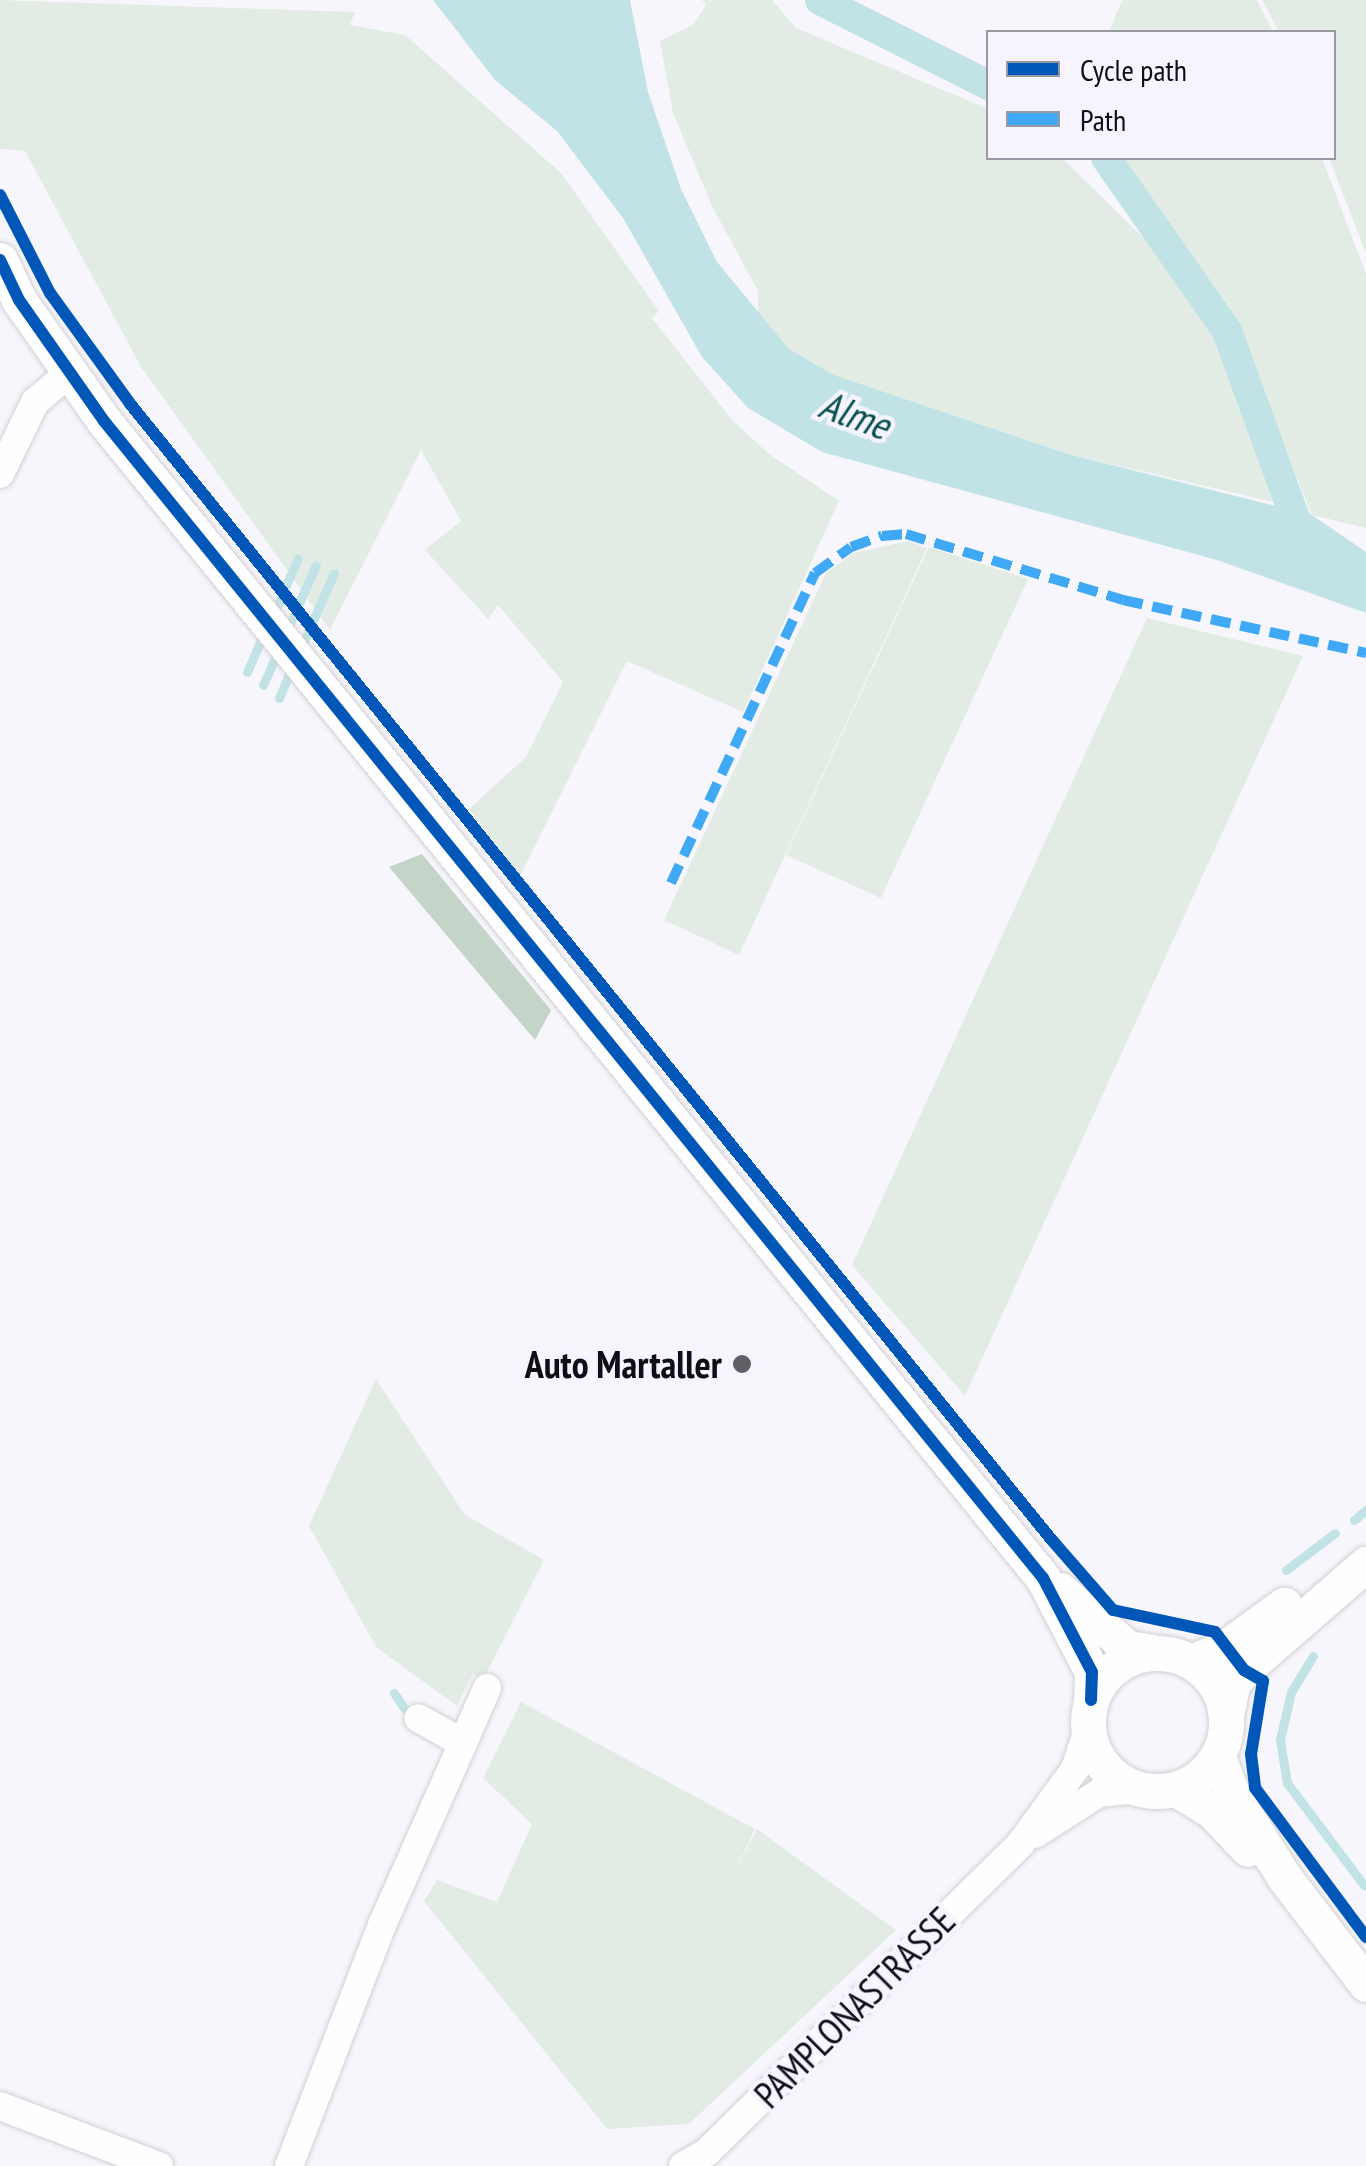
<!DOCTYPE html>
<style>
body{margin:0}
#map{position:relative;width:1366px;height:2166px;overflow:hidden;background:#f7f6fc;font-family:"PT Sans Narrow",sans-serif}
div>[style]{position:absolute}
.green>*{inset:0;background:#e2ece4}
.forest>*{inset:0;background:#c5d4c9}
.water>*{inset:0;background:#c2e3e5}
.stream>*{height:9px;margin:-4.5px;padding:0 4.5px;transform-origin:4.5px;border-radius:4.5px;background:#c2e3e5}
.canal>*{height:30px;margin:-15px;padding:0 15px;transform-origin:15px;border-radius:15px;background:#c2e3e5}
.roads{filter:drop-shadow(0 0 2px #d1d0d5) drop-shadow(0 0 2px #d1d0d5)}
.minor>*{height:28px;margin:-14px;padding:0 14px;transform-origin:14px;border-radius:14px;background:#fefeff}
.tertiary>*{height:35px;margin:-17.5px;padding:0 17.5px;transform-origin:17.5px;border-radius:17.5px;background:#fefeff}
.tertiary>.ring{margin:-17.5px;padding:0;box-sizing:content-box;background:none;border:35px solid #fefeff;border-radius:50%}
.quiet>*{height:10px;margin-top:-5px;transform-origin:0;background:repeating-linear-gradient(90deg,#3fa9f5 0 20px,transparent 0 30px)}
.cycleway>*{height:12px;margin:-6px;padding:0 6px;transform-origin:6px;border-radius:6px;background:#0057b8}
.dots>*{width:28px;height:28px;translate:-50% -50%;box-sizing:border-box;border:5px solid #f6f4fe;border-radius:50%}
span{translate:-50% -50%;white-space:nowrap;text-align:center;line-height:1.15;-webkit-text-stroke:9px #f6f4fe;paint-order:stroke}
.poi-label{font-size:38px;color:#0f0e13;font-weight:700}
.right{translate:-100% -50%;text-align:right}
.street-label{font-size:38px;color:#0f0e13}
.water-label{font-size:40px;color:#0a5052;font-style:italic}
.legend{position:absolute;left:986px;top:30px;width:350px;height:130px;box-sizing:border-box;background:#f6f4fe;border:2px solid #9a98a0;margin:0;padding:12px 18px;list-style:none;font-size:30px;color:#0f0e13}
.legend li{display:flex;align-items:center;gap:20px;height:50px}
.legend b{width:50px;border:2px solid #9a98a0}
</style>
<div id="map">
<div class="green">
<div style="clip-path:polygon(0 0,355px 12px,350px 25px,405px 35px,561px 173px,659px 311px,652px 318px,732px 420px,769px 454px,839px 501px,743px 712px,627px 661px,520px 876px,469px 809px,526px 757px,563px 682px,498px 605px,488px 619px,425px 550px,461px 521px,421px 450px,330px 630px,141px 367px,25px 151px,0 149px)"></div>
<div style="clip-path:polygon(702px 0,772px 0,796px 28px,988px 109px,988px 158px,1064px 160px,1164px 258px,1216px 336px,1273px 502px,1068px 454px,834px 375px,789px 349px,758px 317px,758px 291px,712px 206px,673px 113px,660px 41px,693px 25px,706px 5px)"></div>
<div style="clip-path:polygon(1122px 0,1257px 0,1273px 32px,1109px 32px)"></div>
<div style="clip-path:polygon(1262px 0,1366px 0,1366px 253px,1329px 158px,1334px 32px,1279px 32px)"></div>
<div style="clip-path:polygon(1118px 158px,1322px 158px,1366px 274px,1366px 528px,1312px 515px,1230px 308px)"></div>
<div style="clip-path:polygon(908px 541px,927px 548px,739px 955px,664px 920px,826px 573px,854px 553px)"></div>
<div style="clip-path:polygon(929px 547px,1028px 579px,881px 898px,786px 855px)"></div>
<div style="clip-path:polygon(1147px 618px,1303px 656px,965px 1396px,852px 1265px)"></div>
<div style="clip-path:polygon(376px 1379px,465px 1515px,544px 1560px,483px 1680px,473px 1674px,457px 1706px,376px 1647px,309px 1526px)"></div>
<div style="clip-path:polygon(521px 1702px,755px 1829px,733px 1876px,757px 1829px,896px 1930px,689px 2124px,607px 2129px,424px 1901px,437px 1880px,497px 1902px,532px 1824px,483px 1778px)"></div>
</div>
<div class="forest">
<div style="clip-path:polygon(422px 854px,551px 1010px,535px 1040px,389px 867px)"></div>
</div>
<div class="water">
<div style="clip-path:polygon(433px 0,630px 0,648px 92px,681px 189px,717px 262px,789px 349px,834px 375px,1068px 454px,1312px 515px,1366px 552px,1366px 613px,1217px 560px,822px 452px,748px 408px,702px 357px,623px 218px,557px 131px,495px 80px)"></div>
</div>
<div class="stream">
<div style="left:273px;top:615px;width:62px;rotate:-66.3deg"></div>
<div style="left:286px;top:632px;width:73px;rotate:-65.9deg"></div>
<div style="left:300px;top:650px;width:84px;rotate:-66.2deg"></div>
<div style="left:247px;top:672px;width:43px;rotate:-66.4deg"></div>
<div style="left:263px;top:685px;width:37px;rotate:-66deg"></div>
<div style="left:279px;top:698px;width:33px;rotate:-67deg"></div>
<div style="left:1354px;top:1520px;width:16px;rotate:-40deg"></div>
<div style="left:1286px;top:1570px;width:61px;rotate:-37.1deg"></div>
<div style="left:1313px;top:1656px;width:42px;rotate:121.4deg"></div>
<div style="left:1291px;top:1692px;width:49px;rotate:102.9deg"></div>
<div style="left:1280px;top:1740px;width:44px;rotate:80.8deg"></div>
<div style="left:1287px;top:1783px;width:128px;rotate:53deg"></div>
<div style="left:394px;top:1693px;width:18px;rotate:56deg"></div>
</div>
<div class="canal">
<div style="left:820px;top:0;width:188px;rotate:26.8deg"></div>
<div style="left:1106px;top:158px;width:211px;rotate:55deg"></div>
<div style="left:1227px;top:331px;width:231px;rotate:70deg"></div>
</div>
<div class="roads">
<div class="minor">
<div style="left:0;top:474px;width:80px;rotate:-64.1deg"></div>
<div style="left:35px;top:402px;width:43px;rotate:-40.3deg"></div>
<div style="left:463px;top:1743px;width:60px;rotate:-66.4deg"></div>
<div style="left:1035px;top:1834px;width:76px;rotate:-32.6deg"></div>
<div style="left:1099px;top:1793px;width:41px;rotate:-5.6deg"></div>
<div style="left:0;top:2106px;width:170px;rotate:20.7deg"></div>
<div style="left:289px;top:2166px;width:258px;rotate:-68.9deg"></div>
<div style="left:382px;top:1925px;width:199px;rotate:-66deg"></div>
<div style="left:463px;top:1743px;width:51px;rotate:-150.9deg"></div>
<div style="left:683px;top:2166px;width:28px;rotate:-30deg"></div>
<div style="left:707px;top:2152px;width:441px;rotate:-44.5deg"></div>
<div style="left:1021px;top:1843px;width:92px;rotate:-53.9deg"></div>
<div style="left:1075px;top:1769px;width:41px;rotate:-71.6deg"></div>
</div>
<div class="tertiary">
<div style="left:0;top:260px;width:44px;rotate:64.6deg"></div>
<div style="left:19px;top:300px;width:148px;rotate:54.9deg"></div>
<div style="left:104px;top:421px;width:1490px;rotate:50.94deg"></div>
<div style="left:1043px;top:1578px;width:106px;rotate:62.5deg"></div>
<div style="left:1092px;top:1672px;width:28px;rotate:92deg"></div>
<div style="left:1060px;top:1590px;width:89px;rotate:40.5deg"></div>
<div style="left:1128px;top:1648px;width:24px;rotate:9deg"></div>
<div class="ring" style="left:1088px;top:1653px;width:103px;height:103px"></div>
<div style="left:1192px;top:1662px;width:37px;rotate:-24deg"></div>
<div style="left:1226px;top:1647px;width:72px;rotate:-35.9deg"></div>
<div style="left:1226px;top:1716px;width:33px;rotate:-79deg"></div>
<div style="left:1232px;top:1684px;width:18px;rotate:-49deg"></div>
<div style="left:1244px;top:1670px;width:162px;rotate:-41deg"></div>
<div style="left:1218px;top:1757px;width:40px;rotate:69deg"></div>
<div style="left:1232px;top:1794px;width:98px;rotate:57.9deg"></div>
<div style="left:1284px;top:1877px;width:135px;rotate:52.5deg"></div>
<div style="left:1176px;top:1789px;width:42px;rotate:31.4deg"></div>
<div style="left:1212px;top:1811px;width:52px;rotate:46.5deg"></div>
</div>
</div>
<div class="quiet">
<div style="left:671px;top:883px;width:342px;rotate:-65.1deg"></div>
<div style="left:815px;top:573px;width:44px;rotate:-35.8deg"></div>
<div style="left:851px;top:547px;width:33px;rotate:-20deg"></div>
<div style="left:882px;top:536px;width:24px;rotate:-5deg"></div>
<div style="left:906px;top:534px;width:227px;rotate:16.9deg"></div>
<div style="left:1123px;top:600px;width:249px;rotate:12.3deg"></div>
</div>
<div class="cycleway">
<div style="left:0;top:195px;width:110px;rotate:63deg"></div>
<div style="left:50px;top:293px;width:138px;rotate:54.1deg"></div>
<div style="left:131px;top:405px;width:1460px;rotate:50.95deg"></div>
<div style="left:1051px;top:1539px;width:94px;rotate:48.9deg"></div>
<div style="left:1113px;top:1610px;width:104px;rotate:12.2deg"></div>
<div style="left:1215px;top:1632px;width:48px;rotate:52.7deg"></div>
<div style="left:1244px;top:1670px;width:22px;rotate:30deg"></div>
<div style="left:1263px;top:1681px;width:74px;rotate:99.3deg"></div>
<div style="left:1251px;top:1754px;width:34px;rotate:83deg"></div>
<div style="left:1255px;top:1788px;width:186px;rotate:53.3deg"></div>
<div style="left:0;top:260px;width:44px;rotate:64.6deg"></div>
<div style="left:19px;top:300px;width:148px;rotate:54.9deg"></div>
<div style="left:104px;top:421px;width:1490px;rotate:50.94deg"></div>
<div style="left:1043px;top:1578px;width:106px;rotate:62.5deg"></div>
<div style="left:1092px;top:1672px;width:28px;rotate:92deg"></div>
</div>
<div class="dots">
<div style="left:742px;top:1364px;background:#605f65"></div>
</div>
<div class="poi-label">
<span class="right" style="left:722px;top:1364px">Auto Martaller</span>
</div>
<div class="street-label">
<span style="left:854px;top:2007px;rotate:-45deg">PAMPLONASTRASSE</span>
</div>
<div class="water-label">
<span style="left:855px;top:414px;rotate:20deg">Alme</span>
</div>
<ul class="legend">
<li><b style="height:12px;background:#0057b8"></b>Cycle path</li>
<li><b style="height:12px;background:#3fa9f5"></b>Path</li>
</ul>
</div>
